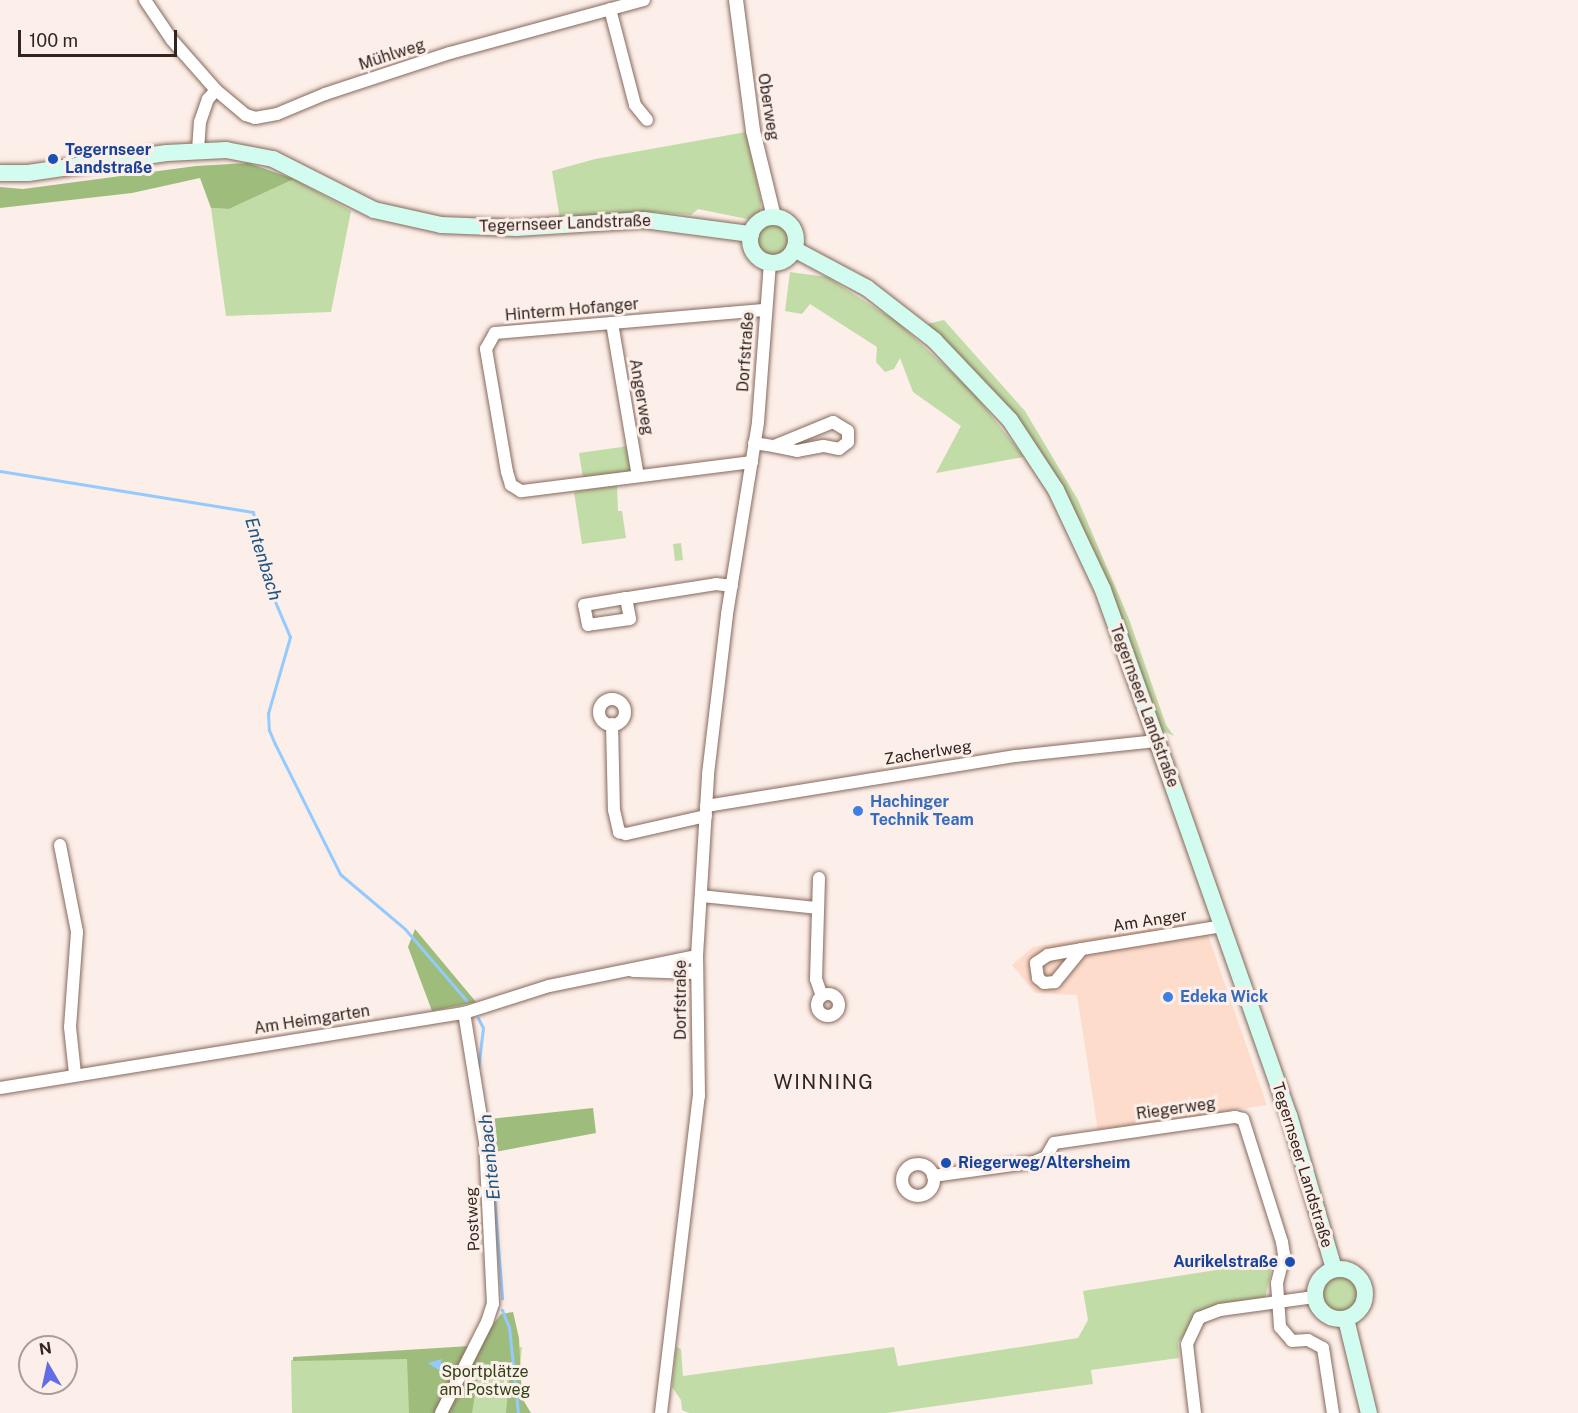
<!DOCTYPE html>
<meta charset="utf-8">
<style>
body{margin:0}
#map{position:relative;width:1578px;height:1413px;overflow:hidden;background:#fceee8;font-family:"Public Sans",sans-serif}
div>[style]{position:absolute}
.built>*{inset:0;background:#fedccc}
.green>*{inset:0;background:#c2dca7}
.round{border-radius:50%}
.forest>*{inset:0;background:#9ebd7d}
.water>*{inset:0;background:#94cafe}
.stream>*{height:3px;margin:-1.5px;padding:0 1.5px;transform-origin:1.5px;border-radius:1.5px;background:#94cafe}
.roads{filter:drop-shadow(0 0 2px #86695b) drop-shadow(0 0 2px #86695b)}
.minor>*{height:12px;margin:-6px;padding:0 6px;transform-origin:6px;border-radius:6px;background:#fff}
.minor>.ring{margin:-6px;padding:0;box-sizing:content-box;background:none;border:12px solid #fff;border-radius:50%}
.tertiary>*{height:14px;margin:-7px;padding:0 7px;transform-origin:7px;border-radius:7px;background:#fff}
.secondary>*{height:16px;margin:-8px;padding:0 8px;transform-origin:8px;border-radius:8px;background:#d1fcef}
.secondary>.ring{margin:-8px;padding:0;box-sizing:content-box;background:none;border:16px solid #d1fcef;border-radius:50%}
.dots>*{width:16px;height:16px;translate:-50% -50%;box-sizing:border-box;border:3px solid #fceee8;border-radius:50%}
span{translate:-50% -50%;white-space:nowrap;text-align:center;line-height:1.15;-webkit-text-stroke:6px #fceee8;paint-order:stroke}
.street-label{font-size:16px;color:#32251f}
.transit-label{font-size:16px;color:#164399;font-weight:700}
.left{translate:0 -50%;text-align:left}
.right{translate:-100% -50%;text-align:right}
.shop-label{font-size:16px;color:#366cbe;font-weight:700}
.park-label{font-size:16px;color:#2e4214}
.water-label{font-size:18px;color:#1b5484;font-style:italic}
.quarter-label{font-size:20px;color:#32251f;letter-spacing:1.5px}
.north{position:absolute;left:18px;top:1335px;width:60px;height:60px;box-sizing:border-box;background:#fceee8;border:2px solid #ab9e98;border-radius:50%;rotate:351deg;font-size:16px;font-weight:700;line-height:24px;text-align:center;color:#32251f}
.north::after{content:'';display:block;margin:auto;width:21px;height:27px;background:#626de5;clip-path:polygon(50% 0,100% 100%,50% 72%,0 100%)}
.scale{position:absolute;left:18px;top:30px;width:159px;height:27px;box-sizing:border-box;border:3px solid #32251f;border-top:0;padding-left:8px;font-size:18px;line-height:21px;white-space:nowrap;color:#32251f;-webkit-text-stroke:4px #fceee8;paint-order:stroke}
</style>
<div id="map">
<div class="built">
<div style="clip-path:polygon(1180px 923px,1197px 924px,1206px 929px,1267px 1105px,1098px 1131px,1077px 995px,1035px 993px,1012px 965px,1033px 947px)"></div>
</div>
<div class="green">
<div style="clip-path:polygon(746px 132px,761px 201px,760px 214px,752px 220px,698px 209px,691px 215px,654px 212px,560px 219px,552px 171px,595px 159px)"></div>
<div style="clip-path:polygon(294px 179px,351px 211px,331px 312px,226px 316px,211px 208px,229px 209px)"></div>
<div class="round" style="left:757px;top:223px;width:34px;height:34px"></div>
<div style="clip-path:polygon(790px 272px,827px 277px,897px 322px,972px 391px,1024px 457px,936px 473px,961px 426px,913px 392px,900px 358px,894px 369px,885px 372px,876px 362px,877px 347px,810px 304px,802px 314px,785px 311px)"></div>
<div style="clip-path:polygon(944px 320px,1025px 411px,1078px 500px,1129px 619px,1166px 725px,1174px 736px,1159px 729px,1119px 618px,1001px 400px,927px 324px)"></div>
<div style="clip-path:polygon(629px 446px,632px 471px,583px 478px,579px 453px)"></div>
<div style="clip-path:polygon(617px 485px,618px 511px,622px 511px,626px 538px,582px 544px,574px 492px)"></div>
<div style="clip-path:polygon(681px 543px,683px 560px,675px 561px,673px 544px)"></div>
<div style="clip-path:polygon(1273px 1261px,1265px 1299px,1215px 1305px,1200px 1313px,1178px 1343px,1179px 1358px,1091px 1370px,1093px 1384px,886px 1413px,689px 1413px,682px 1410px,681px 1400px,672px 1387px,676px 1347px,681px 1349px,683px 1376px,894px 1347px,898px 1366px,1078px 1338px,1088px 1320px,1083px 1291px)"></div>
<div class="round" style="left:1320px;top:1273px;width:40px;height:40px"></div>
<div style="clip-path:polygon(522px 1347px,515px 1413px,292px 1413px,291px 1360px)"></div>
</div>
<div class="forest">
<div style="clip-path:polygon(248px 163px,294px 179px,229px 209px,211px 208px,200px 178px,132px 193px,0 208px,0 187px,23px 189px,196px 166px)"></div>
<div style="clip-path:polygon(415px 929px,476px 1002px,432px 1011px,408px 947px)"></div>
<div style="clip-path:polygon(593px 1108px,596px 1133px,495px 1152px,490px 1119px)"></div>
<div style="clip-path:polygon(513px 1312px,519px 1338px,522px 1398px,531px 1413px,506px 1413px,510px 1367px,480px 1363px,472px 1413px,446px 1413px,478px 1344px,501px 1314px)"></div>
<div style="clip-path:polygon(470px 1346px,437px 1413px,409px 1413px,407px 1359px,293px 1361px,293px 1357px)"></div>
</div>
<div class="water">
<div style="clip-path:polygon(442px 1359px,441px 1363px,447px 1365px,443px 1373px,428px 1363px)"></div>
</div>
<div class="stream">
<div style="left:0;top:471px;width:256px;rotate:9.2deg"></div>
<div style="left:253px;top:512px;width:67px;rotate:79.7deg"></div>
<div style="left:265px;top:578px;width:64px;rotate:67deg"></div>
<div style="left:290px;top:637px;width:79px;rotate:106.1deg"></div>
<div style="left:268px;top:713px;width:17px;rotate:87deg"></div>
<div style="left:269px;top:730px;width:15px;rotate:67deg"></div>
<div style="left:275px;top:744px;width:145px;rotate:63.4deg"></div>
<div style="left:340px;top:874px;width:85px;rotate:40.2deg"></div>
<div style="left:405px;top:929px;width:94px;rotate:49.3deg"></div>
<div style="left:478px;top:1018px;width:11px;rotate:63deg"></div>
<div style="left:483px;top:1028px;width:39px;rotate:97deg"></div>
<div style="left:489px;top:1132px;width:167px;rotate:85.5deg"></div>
<div style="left:502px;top:1310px;width:18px;rotate:68deg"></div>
<div style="left:509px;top:1327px;width:86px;rotate:84deg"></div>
</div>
<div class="roads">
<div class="minor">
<div style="left:145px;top:0;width:48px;rotate:56deg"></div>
<div style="left:172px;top:40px;width:67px;rotate:48.7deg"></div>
<div style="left:216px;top:90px;width:39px;rotate:40deg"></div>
<div style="left:246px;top:115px;width:9px;rotate:18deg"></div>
<div style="left:255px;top:118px;width:22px;rotate:-10deg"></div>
<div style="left:277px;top:114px;width:52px;rotate:-22.6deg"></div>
<div style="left:325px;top:94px;width:132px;rotate:-18.2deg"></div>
<div style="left:450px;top:53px;width:201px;rotate:-15.3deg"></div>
<div style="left:610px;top:9px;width:99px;rotate:75.4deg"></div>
<div style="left:635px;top:105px;width:19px;rotate:51deg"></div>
<div style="left:198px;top:150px;width:28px;rotate:-86deg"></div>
<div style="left:200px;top:122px;width:24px;rotate:-71deg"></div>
<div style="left:208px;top:99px;width:12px;rotate:-48deg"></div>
<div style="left:612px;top:323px;width:155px;rotate:80.4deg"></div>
<div style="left:754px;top:443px;width:20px;rotate:9deg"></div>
<div style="left:774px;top:446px;width:64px;rotate:-22.1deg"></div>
<div style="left:833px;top:422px;width:17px;rotate:31deg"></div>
<div style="left:848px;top:431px;width:11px;rotate:90deg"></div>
<div style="left:848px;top:442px;width:11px;rotate:142deg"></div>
<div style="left:839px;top:449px;width:16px;rotate:-169deg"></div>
<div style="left:823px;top:446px;width:26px;rotate:169deg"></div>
<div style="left:797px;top:451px;width:24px;rotate:-168deg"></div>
<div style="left:752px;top:462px;width:233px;rotate:172.8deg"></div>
<div style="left:521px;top:491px;width:12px;rotate:-149deg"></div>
<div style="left:511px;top:485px;width:14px;rotate:-107deg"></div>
<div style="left:507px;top:472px;width:125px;rotate:-99.7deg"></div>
<div style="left:486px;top:349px;width:18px;rotate:-61deg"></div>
<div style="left:495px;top:333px;width:272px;rotate:-4.9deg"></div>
<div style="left:626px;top:598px;width:21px;rotate:79deg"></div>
<div style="left:630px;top:619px;width:42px;rotate:171.9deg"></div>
<div style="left:588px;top:625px;width:20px;rotate:-101deg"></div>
<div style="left:584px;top:605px;width:43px;rotate:-9.5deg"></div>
<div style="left:626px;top:598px;width:2px"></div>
<div style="left:628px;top:598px;width:89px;rotate:-9deg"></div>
<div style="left:716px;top:584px;width:16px;rotate:7deg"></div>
<div class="ring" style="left:599px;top:699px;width:14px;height:14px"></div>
<div style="left:612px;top:724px;width:86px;rotate:88.7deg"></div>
<div style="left:614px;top:810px;width:23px;rotate:77deg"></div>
<div style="left:619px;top:832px;width:7px;rotate:16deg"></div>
<div style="left:626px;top:834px;width:82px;rotate:-12.7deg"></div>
<div style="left:706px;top:806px;width:314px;rotate:-9.2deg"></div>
<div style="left:1016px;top:756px;width:142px;rotate:-6.1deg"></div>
<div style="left:60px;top:845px;width:89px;rotate:78.9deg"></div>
<div style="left:77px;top:932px;width:95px;rotate:94.2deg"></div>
<div style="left:70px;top:1027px;width:47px;rotate:83.9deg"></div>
<div style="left:819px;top:878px;width:101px;rotate:91.7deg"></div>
<div style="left:816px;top:979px;width:18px;rotate:71deg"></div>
<div style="left:701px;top:896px;width:117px;rotate:5.9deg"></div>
<div style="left:1082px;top:949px;width:43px;rotate:129.3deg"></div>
<div style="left:1055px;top:982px;width:11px;rotate:175deg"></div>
<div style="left:1044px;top:983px;width:8px;rotate:-140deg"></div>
<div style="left:1038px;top:978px;width:15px;rotate:-98deg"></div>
<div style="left:1036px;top:963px;width:14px;rotate:-34deg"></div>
<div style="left:1048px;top:955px;width:35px;rotate:-10deg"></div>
<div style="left:1082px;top:949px;width:142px;rotate:-9.3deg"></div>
<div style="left:633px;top:971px;width:64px;rotate:1.8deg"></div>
<div class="ring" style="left:817px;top:994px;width:10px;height:10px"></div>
<div style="left:0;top:1088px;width:470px;rotate:-9.2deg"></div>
<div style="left:464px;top:1013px;width:89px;rotate:-17.6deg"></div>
<div style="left:549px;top:986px;width:151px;rotate:-11.5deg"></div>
<div class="ring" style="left:902px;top:1164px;width:20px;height:20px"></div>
<div style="left:933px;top:1176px;width:102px;rotate:-7.9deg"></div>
<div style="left:1034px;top:1162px;width:13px;rotate:-23deg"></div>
<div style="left:1046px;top:1157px;width:16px;rotate:-60deg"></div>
<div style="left:1054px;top:1143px;width:183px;rotate:-8.2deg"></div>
<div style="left:1235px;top:1117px;width:8px;rotate:14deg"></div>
<div style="left:1243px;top:1119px;width:129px;rotate:72.4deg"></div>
<div style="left:1282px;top:1242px;width:13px;rotate:81deg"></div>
<div style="left:1284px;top:1255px;width:29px;rotate:104deg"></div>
<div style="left:1277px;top:1283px;width:44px;rotate:86.1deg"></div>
<div style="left:1280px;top:1327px;width:18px;rotate:49deg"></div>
<div style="left:1292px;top:1341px;width:16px;rotate:-4deg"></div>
<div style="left:1308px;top:1340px;width:17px;rotate:28deg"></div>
<div style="left:1323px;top:1348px;width:66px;rotate:81.3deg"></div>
<div style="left:441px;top:1413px;width:102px;rotate:-63.2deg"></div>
<div style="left:487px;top:1322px;width:19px;rotate:-72deg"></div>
<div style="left:493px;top:1304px;width:162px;rotate:-92.8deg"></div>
<div style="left:485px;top:1142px;width:131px;rotate:-99.2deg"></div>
<div style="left:661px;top:1413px;width:319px;rotate:-83.2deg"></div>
<div style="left:699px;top:1096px;width:140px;rotate:-90.8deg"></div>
<div style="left:697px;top:956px;width:182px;rotate:-86.5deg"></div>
<div style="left:708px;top:774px;width:161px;rotate:-83.2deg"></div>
<div style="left:727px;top:614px;width:194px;rotate:-80.8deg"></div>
<div style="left:758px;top:422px;width:159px;rotate:-85.7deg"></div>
<div style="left:1195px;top:1413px;width:69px;rotate:-96.6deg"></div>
<div style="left:1187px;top:1344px;width:29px;rotate:-65deg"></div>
<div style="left:1199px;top:1318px;width:22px;rotate:-21deg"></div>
<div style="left:1220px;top:1310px;width:95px;rotate:-7.9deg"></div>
</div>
<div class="tertiary">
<div style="left:736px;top:0;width:132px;rotate:82.6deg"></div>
<div style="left:753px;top:131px;width:89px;rotate:76.3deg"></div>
</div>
<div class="secondary">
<div style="left:0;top:173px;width:28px"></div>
<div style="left:28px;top:173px;width:140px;rotate:-8.2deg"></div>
<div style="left:167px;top:153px;width:59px;rotate:-2.9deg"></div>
<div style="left:226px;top:150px;width:48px;rotate:10.8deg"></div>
<div style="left:273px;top:159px;width:113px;rotate:26.8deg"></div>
<div style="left:374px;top:210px;width:69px;rotate:12.6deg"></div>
<div style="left:441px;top:225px;width:75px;rotate:2.3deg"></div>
<div style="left:516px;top:228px;width:128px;rotate:-3.6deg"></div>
<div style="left:644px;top:220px;width:108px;rotate:7.5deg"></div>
<div class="ring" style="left:750px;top:217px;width:30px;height:30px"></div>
<div style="left:794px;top:249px;width:83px;rotate:28.1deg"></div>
<div style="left:867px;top:288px;width:85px;rotate:37.8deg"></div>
<div style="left:934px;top:340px;width:110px;rotate:46.5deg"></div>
<div style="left:1010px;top:420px;width:84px;rotate:56.7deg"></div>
<div style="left:1056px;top:490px;width:110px;rotate:64.8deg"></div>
<div style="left:1103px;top:590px;width:160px;rotate:70.3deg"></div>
<div style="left:1157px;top:741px;width:397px;rotate:70.6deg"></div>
<div style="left:1289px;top:1115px;width:160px;rotate:73.7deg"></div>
<div class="ring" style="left:1315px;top:1269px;width:34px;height:34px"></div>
<div style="left:1346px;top:1319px;width:97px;rotate:76.3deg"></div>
</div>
</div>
<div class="dots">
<div style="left:53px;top:159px;background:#1a4fb4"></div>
<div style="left:858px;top:811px;background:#3f7fe0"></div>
<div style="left:1168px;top:997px;background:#3f7fe0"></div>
<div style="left:946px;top:1163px;background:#1a4fb4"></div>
<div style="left:1290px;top:1262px;background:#1a4fb4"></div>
</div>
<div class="street-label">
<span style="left:392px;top:55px;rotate:-18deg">Mühlweg</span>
<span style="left:768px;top:107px;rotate:81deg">Oberweg</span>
<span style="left:565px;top:224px;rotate:-2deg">Tegernseer Landstraße</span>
<span style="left:572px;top:310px;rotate:-5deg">Hinterm Hofanger</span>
<span style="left:746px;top:352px;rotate:-86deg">Dorfstraße</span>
<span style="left:641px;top:397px;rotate:80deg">Angerweg</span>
<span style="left:1144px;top:706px;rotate:70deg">Tegernseer Landstraße</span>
<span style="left:928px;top:753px;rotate:-9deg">Zacherlweg</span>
<span style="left:1150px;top:921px;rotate:-9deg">Am Anger</span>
<span style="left:681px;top:1000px;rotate:-90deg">Dorfstraße</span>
<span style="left:312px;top:1020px;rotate:-9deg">Am Heimgarten</span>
<span style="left:1176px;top:1109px;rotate:-8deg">Riegerweg</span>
<span style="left:1302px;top:1165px;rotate:73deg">Tegernseer Landstraße</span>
<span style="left:473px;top:1219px;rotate:-93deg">Postweg</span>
</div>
<div class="transit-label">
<span class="left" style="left:65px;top:159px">Tegernseer<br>Landstraße</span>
<span class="left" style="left:958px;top:1163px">Riegerweg/Altersheim</span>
<span class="right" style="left:1278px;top:1262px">Aurikelstraße</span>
</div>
<div class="shop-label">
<span class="left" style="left:870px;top:811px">Hachinger<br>Technik Team</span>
<span class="left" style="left:1180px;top:997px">Edeka Wick</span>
</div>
<div class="park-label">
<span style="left:485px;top:1381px">Sportplätze<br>am Postweg</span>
</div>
<div class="water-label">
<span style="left:263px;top:559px;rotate:73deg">Entenbach</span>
<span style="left:490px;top:1157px;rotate:-96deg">Entenbach</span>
</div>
<div class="quarter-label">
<span style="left:824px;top:1082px">WINNING</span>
</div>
<div class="north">N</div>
<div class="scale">100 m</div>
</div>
